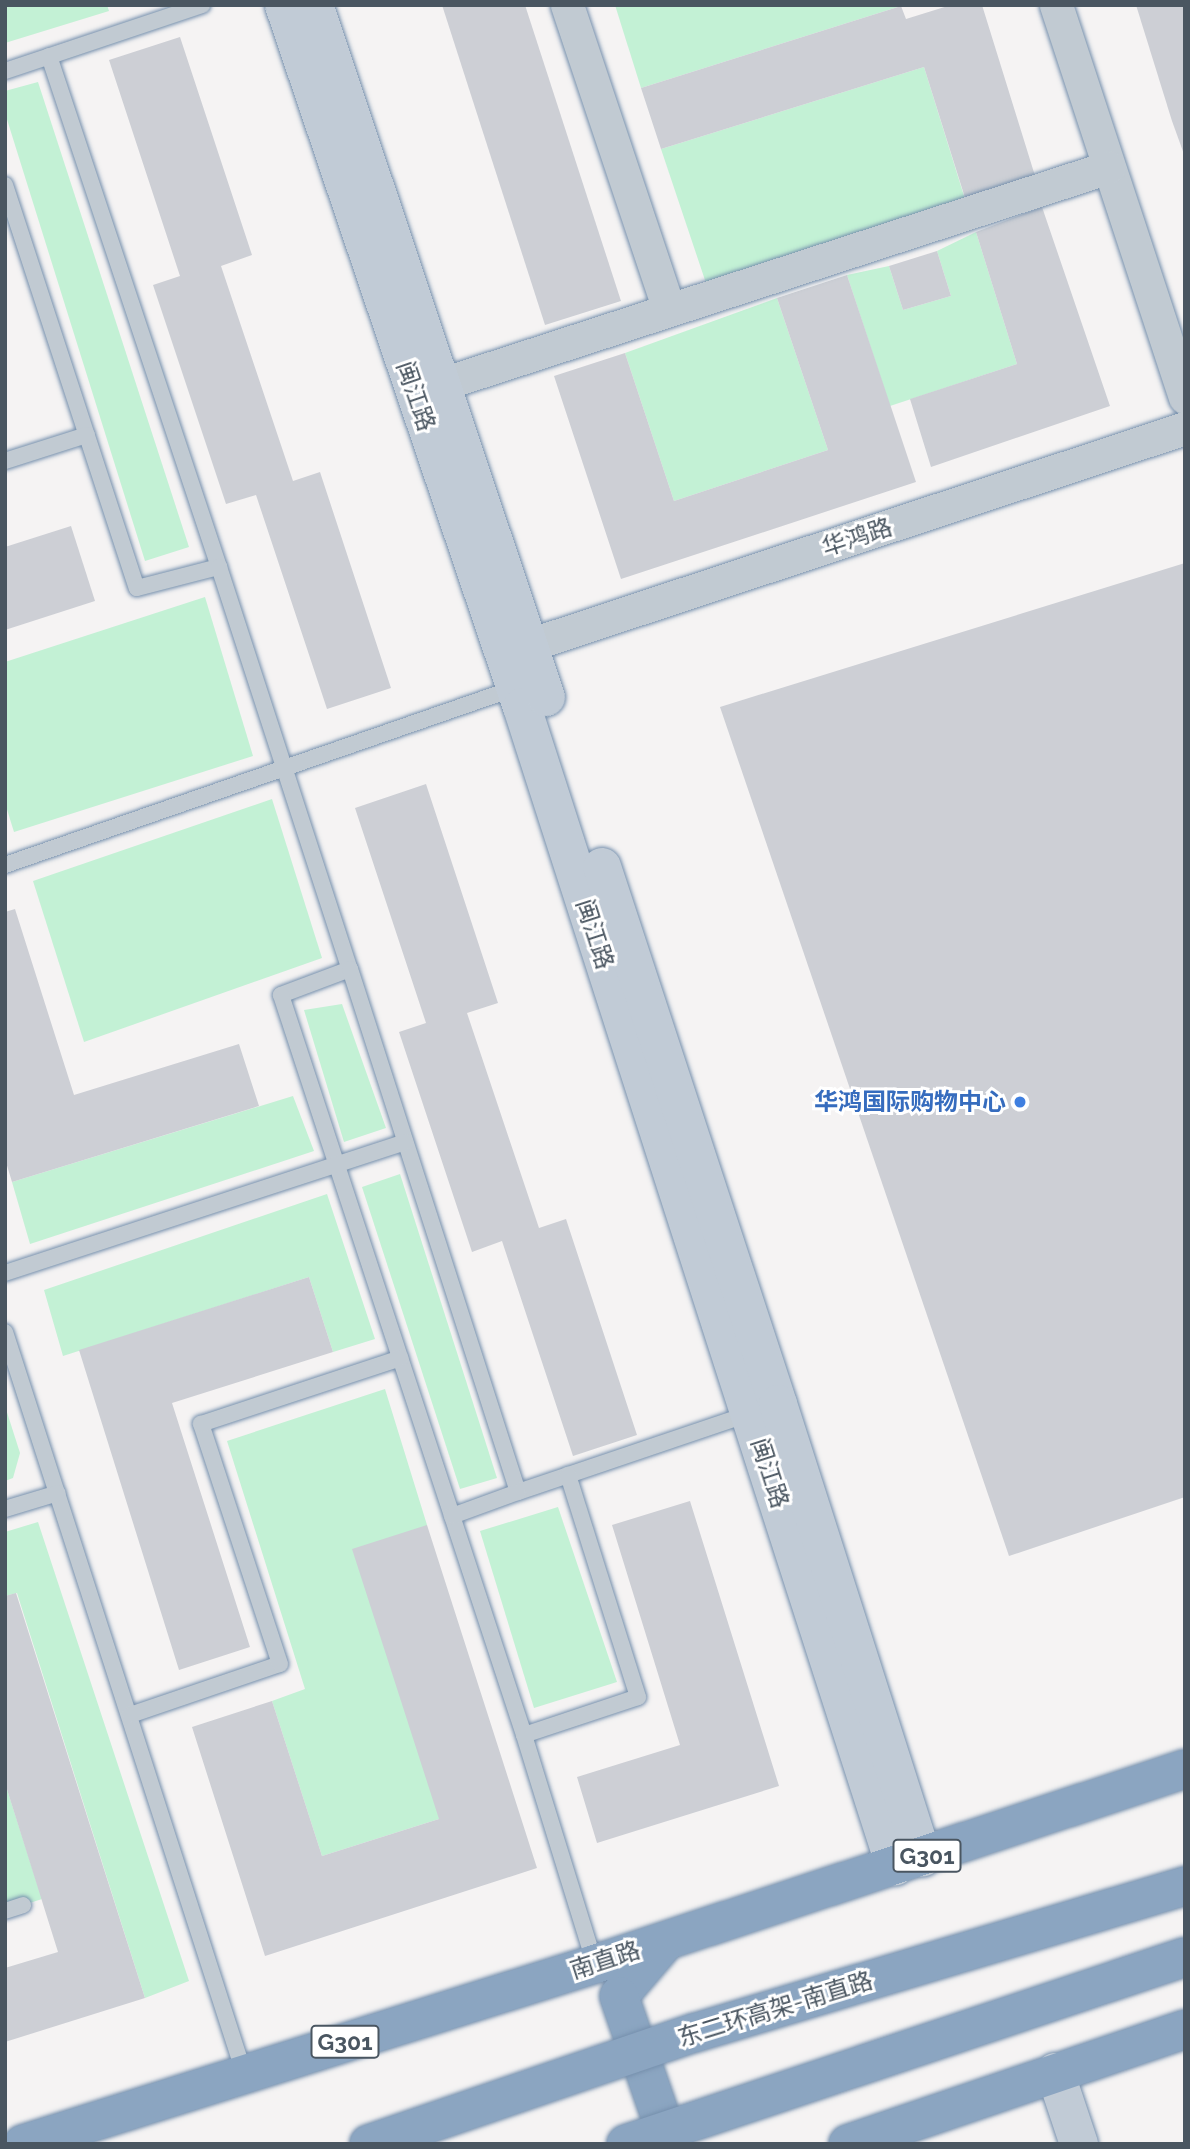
<!DOCTYPE html>
<meta charset="utf-8">
<style>
body{margin:0}
#map{position:relative;width:1190px;height:2149px;overflow:hidden;background:#f5f3f3;font-family:Raleway,"Noto Sans SC",sans-serif}
div>[style]{position:absolute}
.green>*{inset:0;background:#c3f1d5}
.building>*{inset:0;background:#cdcfd5}
.roads{filter:drop-shadow(0 0 2px #7690ad) drop-shadow(0 0 2px #7690ad)}
.lane>*{height:16px;margin:-8px;padding:0 8px;transform-origin:8px;border-radius:8px;background:#c1cad2}
.street>*{height:33px;margin:-16.5px;padding:0 16.5px;transform-origin:16.5px;border-radius:16.5px;background:#c1cad2}
.secondary>*{height:38px;margin:-19px;padding:0 19px;transform-origin:19px;border-radius:19px;background:#c1cbd6}
.highway>*{height:38px;margin:-19px;padding:0 19px;transform-origin:19px;border-radius:19px;background:#8ba5c1}
.bridges{filter:drop-shadow(0 0 2px #7690ad) drop-shadow(0 0 2px #7690ad)}
.highway-bridge>*{height:38px;margin:-19px;padding:0 19px;transform-origin:19px;border-radius:19px;background:#8ba5c1}
.dots>*{width:19px;height:19px;translate:-50% -50%;box-sizing:border-box;border:4px solid #fff;border-radius:50%}
span{translate:-50% -50%;white-space:nowrap;text-align:center;line-height:1.15;-webkit-text-stroke:6px #fff;paint-order:stroke}
.shield-label span{padding:2px 5px;background:#fff;border:2px solid;border-radius:5px;-webkit-text-stroke-width:0}
.shield-label{font-size:23px;color:#4a5661;font-weight:700}
.street-label{font-size:24px;color:#4a5661}
.shop-label{font-size:24px;color:#366cbe;font-weight:700}
.right{translate:-100% -50%;text-align:right}
.frame{position:absolute;inset:0;border:7px solid #4a5661;pointer-events:none}
</style>
<div id="map">
<div class="green">
<div style="clip-path:polygon(5px 5px,107px 5px,109px 11px,5px 43px)"></div>
<div style="clip-path:polygon(615px 5px,901px 5px,901px 6px,641px 88px)"></div>
<div style="clip-path:polygon(924px 67px,969px 212px,710px 295px,661px 149px)"></div>
<div style="clip-path:polygon(38px 82px,189px 547px,145px 561px,5px 113px,5px 91px)"></div>
<div style="clip-path:polygon(976px 232px,1017px 364px,890px 406px,847px 275px,889px 266px,903px 310px,951px 296px,937px 251px)"></div>
<div style="clip-path:polygon(777px 298px,828px 450px,674px 501px,625px 353px)"></div>
<div style="clip-path:polygon(205px 597px,253px 756px,14px 832px,5px 803px,5px 662px)"></div>
<div style="clip-path:polygon(272px 799px,322px 958px,84px 1042px,33px 881px)"></div>
<div style="clip-path:polygon(342px 1004px,386px 1128px,344px 1142px,304px 1010px)"></div>
<div style="clip-path:polygon(293px 1096px,314px 1151px,30px 1244px,12px 1182px)"></div>
<div style="clip-path:polygon(400px 1174px,497px 1478px,460px 1489px,362px 1187px)"></div>
<div style="clip-path:polygon(327px 1194px,375px 1339px,333px 1352px,309px 1277px,63px 1356px,44px 1290px)"></div>
<div style="clip-path:polygon(385px 1389px,427px 1525px,439px 1819px,322px 1856px,272px 1701px,305px 1689px,227px 1441px)"></div>
<div style="clip-path:polygon(5px 1406px,20px 1453px,13px 1478px,5px 1481px)"></div>
<div style="clip-path:polygon(558px 1507px,617px 1682px,534px 1708px,480px 1531px)"></div>
<div style="clip-path:polygon(38px 1522px,189px 1981px,145px 1998px,17px 1593px,5px 1596px,5px 1532px)"></div>
<div style="clip-path:polygon(5px 1783px,42px 1899px,5px 1911px)"></div>
</div>
<div class="building">
<div style="clip-path:polygon(442px 5px,525px 5px,621px 301px,545px 325px)"></div>
<div style="clip-path:polygon(951px 5px,982px 5px,1036px 179px,966px 201px,924px 67px,661px 149px,641px 88px,901px 6px,906px 19px)"></div>
<div style="clip-path:polygon(1136px 5px,1185px 5px,1185px 157px,1172px 121px)"></div>
<div style="clip-path:polygon(180px 37px,252px 255px,221px 266px,293px 481px,320px 472px,391px 688px,327px 709px,256px 495px,226px 504px,153px 285px,180px 276px,109px 60px)"></div>
<div style="clip-path:polygon(1042px 207px,1110px 406px,931px 467px,910px 399px,1017px 364px,976px 232px)"></div>
<div style="clip-path:polygon(937px 251px,951px 296px,903px 310px,889px 266px)"></div>
<div style="clip-path:polygon(847px 275px,916px 482px,621px 579px,554px 376px,625px 353px,674px 501px,828px 450px,777px 298px)"></div>
<div style="clip-path:polygon(71px 526px,95px 601px,5px 630px,5px 547px)"></div>
<div style="clip-path:polygon(1185px 563px,1185px 1497px,1009px 1556px,720px 707px)"></div>
<div style="clip-path:polygon(426px 784px,498px 1003px,467px 1013px,539px 1228px,566px 1219px,637px 1435px,573px 1456px,502px 1241px,472px 1252px,399px 1032px,426px 1023px,355px 808px)"></div>
<div style="clip-path:polygon(15px 909px,74px 1095px,239px 1044px,259px 1106px,12px 1182px,5px 1159px,5px 912px)"></div>
<div style="clip-path:polygon(309px 1277px,333px 1352px,172px 1403px,250px 1647px,179px 1670px,79px 1350px)"></div>
<div style="clip-path:polygon(690px 1501px,779px 1786px,597px 1843px,577px 1777px,680px 1745px,612px 1525px)"></div>
<div style="clip-path:polygon(427px 1525px,537px 1868px,265px 1956px,192px 1727px,272px 1701px,322px 1856px,439px 1819px,352px 1549px)"></div>
<div style="clip-path:polygon(16px 1593px,145px 1998px,5px 2042px,5px 1968px,58px 1952px,5px 1783px,5px 1596px)"></div>
</div>
<div class="roads">
<div class="lane">
<div style="left:49px;top:56px;width:539px;rotate:71.6deg"></div>
<div style="left:5px;top:71px;width:208px;rotate:-18.5deg"></div>
<div style="left:5px;top:185px;width:424px;rotate:71.9deg"></div>
<div style="left:137px;top:588px;width:85px;rotate:-14.4deg"></div>
<div style="left:219px;top:567px;width:423px;rotate:72deg"></div>
<div style="left:350px;top:969px;width:74px;rotate:159.4deg"></div>
<div style="left:281px;top:995px;width:779px;rotate:71.82deg"></div>
<div style="left:524px;top:1735px;width:240px;rotate:72.8deg"></div>
<div style="left:5px;top:461px;width:86px;rotate:-17.6deg"></div>
<div style="left:5px;top:865px;width:543px;rotate:-19.14deg"></div>
<div style="left:350px;top:969px;width:549px;rotate:72.19deg"></div>
<div style="left:518px;top:1492px;width:247px;rotate:-18.7deg"></div>
<div style="left:5px;top:1273px;width:421px;rotate:-18.1deg"></div>
<div style="left:5px;top:1332px;width:779px;rotate:72.12deg"></div>
<div style="left:5px;top:1509px;width:55px;rotate:-16.8deg"></div>
<div style="left:452px;top:1516px;width:70px;rotate:-20deg"></div>
<div style="left:130px;top:1715px;width:158px;rotate:-18.8deg"></div>
<div style="left:280px;top:1664px;width:253px;rotate:-108.2deg"></div>
<div style="left:201px;top:1424px;width:210px;rotate:-18.3deg"></div>
<div style="left:524px;top:1735px;width:120px;rotate:-18.4deg"></div>
<div style="left:638px;top:1697px;width:233px;rotate:-107.5deg"></div>
<div style="left:5px;top:1911px;width:19px;rotate:-18deg"></div>
</div>
<div class="street">
<div style="left:567px;top:5px;width:321px;rotate:71.5deg"></div>
<div style="left:1056px;top:5px;width:413px;rotate:71.8deg"></div>
<div style="left:442px;top:384px;width:701px;rotate:-18.02deg"></div>
<div style="left:529px;top:645px;width:691px;rotate:-18.3deg"></div>
</div>
<div class="secondary">
<div style="left:284px;top:5px;width:741px;rotate:71.27deg"></div>
<div style="left:522px;top:707px;width:1218px;rotate:72.16deg"></div>
<div style="left:314px;top:5px;width:730px;rotate:71.47deg"></div>
<div style="left:602px;top:867px;width:565px;rotate:71.85deg"></div>
<div style="left:778px;top:1404px;width:476px;rotate:72.3deg"></div>
<div style="left:1055px;top:2072px;width:76px;rotate:71.6deg"></div>
</div>
<div class="highway">
<div style="left:666px;top:1941px;width:72px;rotate:130.5deg"></div>
<div style="left:619px;top:1996px;width:157px;rotate:71deg"></div>
<div style="left:23px;top:2144px;width:600px;rotate:-17.47deg"></div>
<div style="left:595px;top:1964px;width:621px;rotate:-18.29deg"></div>
<div style="left:848px;top:2144px;width:356px;rotate:-18.8deg"></div>
</div>
</div>
<div class="bridges">
<div class="highway-bridge">
<div style="left:369px;top:2144px;width:343px;rotate:-18.9deg"></div>
<div style="left:694px;top:2033px;width:513px;rotate:-16.67deg"></div>
<div style="left:626px;top:2144px;width:589px;rotate:-18.5deg"></div>
</div>
</div>
<div class="dots">
<div style="left:1020px;top:1102px;background:#3f7fe0"></div>
</div>
<div class="shield-label">
<span style="left:927px;top:1856px">G301</span>
<span style="left:345px;top:2042px">G301</span>
</div>
<div class="street-label">
<span style="left:416px;top:396px;rotate:71deg">闽江路</span>
<span style="left:857px;top:537px;rotate:-18deg">华鸿路</span>
<span style="left:595px;top:934px;rotate:72deg">闽江路</span>
<span style="left:770px;top:1473px;rotate:72deg">闽江路</span>
<span style="left:605px;top:1960px;rotate:-18deg">南直路</span>
<span style="left:775px;top:2009px;rotate:-17deg">东二环高架-南直路</span>
</div>
<div class="shop-label">
<span class="right" style="left:1006px;top:1102px">华鸿国际购物中心</span>
</div>
<div class="frame"></div>
</div>
